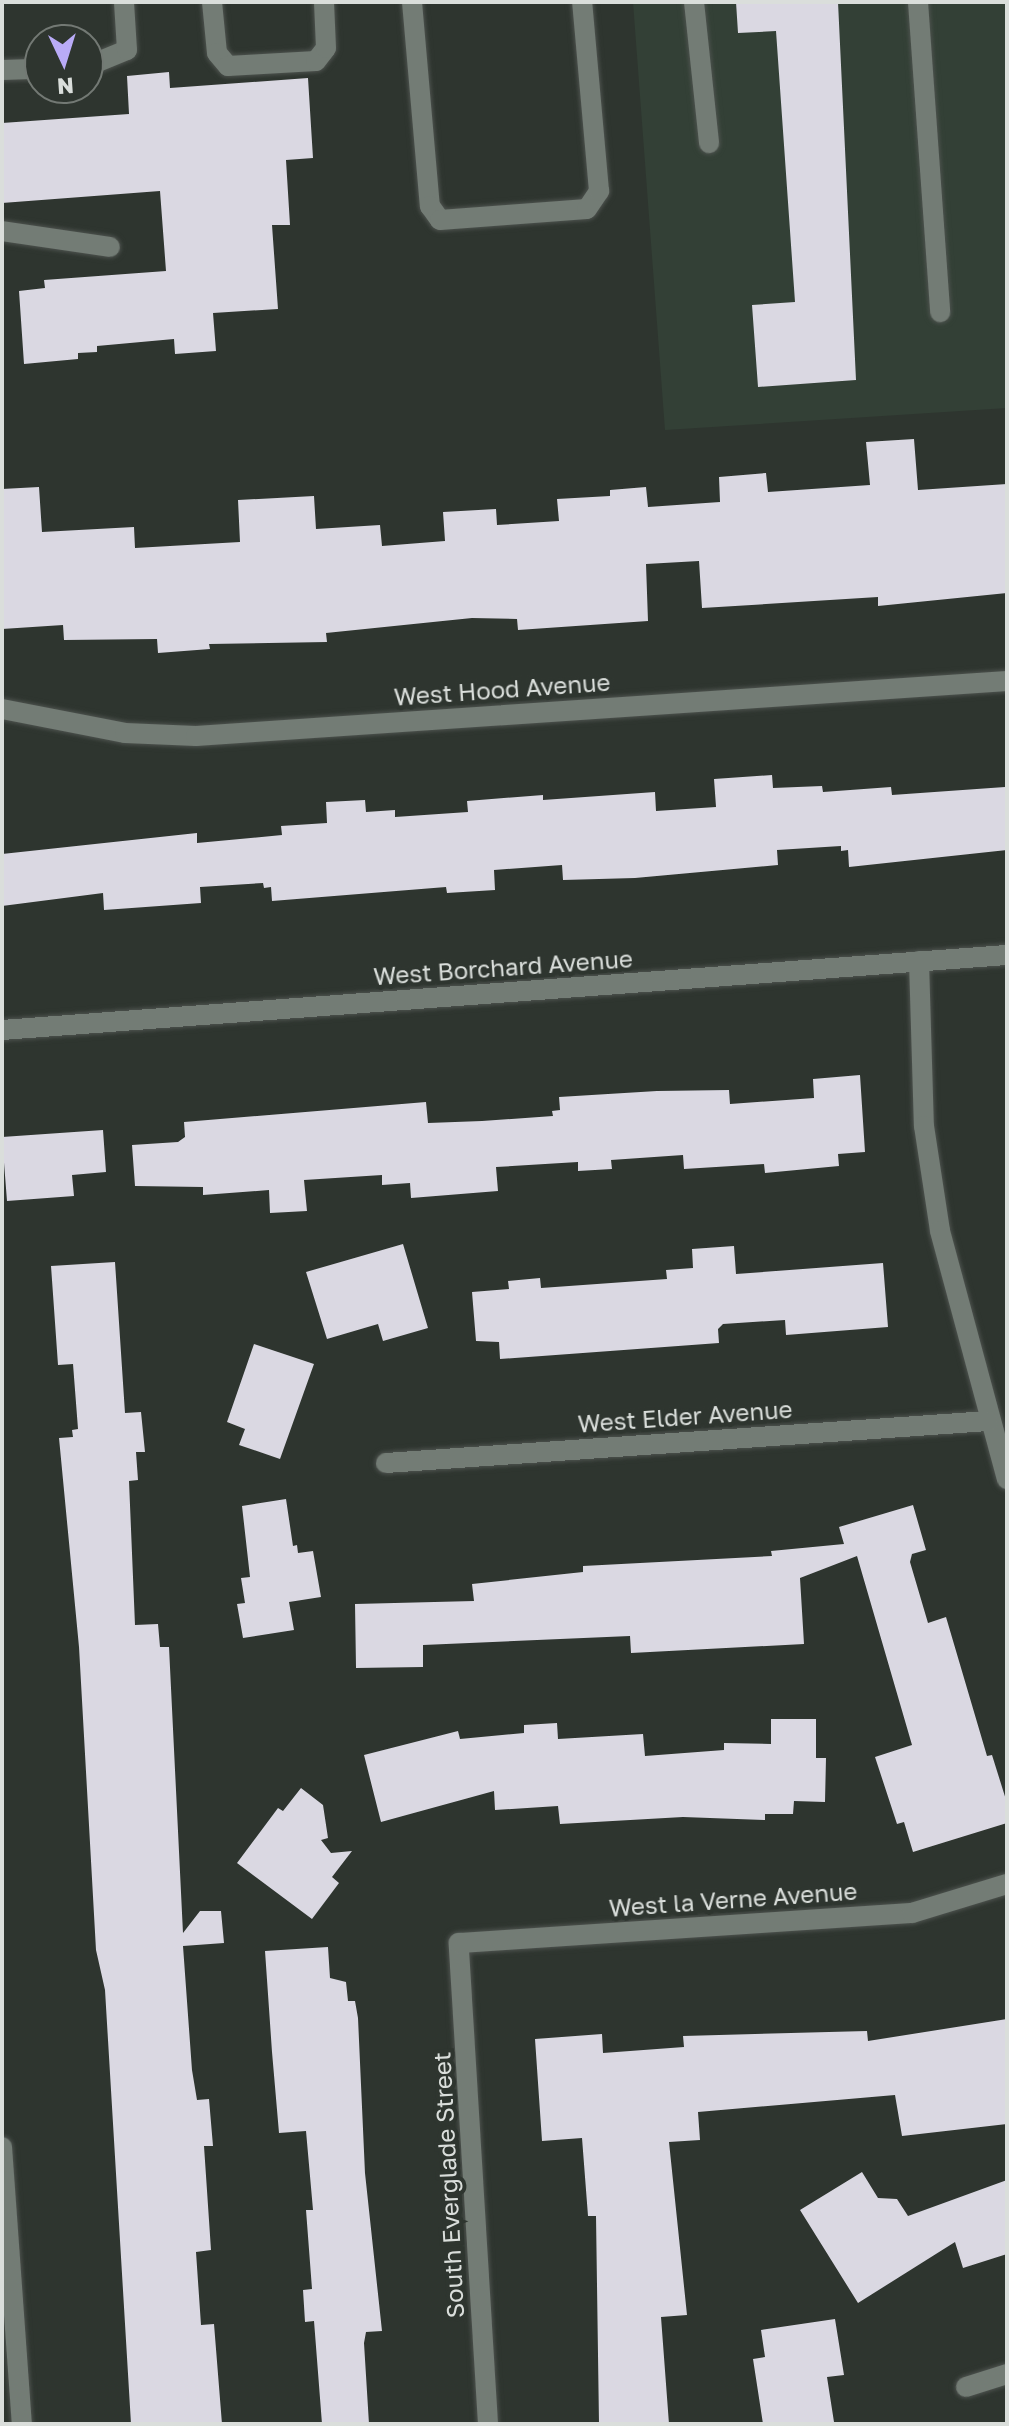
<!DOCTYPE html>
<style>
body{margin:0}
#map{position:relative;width:1009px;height:2426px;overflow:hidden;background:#2e352f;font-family:"Golos Text",sans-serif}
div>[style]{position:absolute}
.built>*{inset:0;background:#334036}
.building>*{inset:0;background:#dad8e2}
.roads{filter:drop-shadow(0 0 2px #4d524e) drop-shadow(0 0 2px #4d524e)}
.minor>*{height:20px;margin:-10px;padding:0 10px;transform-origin:10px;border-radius:10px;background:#737c75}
span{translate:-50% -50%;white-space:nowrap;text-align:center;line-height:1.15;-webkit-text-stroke:8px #2e352f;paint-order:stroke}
.street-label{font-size:24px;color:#dadedb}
.frame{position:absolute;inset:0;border:4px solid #dadedb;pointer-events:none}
.north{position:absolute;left:24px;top:24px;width:80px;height:80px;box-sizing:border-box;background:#2e352f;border:2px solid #737974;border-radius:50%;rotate:176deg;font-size:22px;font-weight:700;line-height:32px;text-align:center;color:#dadedb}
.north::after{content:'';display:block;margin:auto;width:28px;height:36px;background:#b9abf7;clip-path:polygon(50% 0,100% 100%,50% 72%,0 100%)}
</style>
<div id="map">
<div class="built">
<div style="clip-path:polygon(633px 2px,1007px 2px,1007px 408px,665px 430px)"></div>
</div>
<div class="building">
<div style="clip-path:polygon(736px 2px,838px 2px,856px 380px,758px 387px,752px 305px,795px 302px,776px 31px,738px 33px)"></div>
<div style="clip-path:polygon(169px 72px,170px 88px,308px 78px,313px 158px,286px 160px,290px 225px,272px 225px,278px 309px,213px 313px,216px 351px,175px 354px,174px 339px,97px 346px,97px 352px,78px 353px,78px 359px,24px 364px,19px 291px,45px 288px,44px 280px,166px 271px,160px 191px,2px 203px,2px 123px,129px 114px,127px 76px)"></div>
<div style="clip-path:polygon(914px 439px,918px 490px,1007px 484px,1007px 593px,878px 606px,878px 597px,702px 608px,699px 561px,646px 564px,648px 621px,518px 630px,517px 619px,472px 618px,326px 633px,327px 642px,209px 644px,210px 649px,158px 653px,157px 639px,64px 640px,63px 625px,2px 629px,2px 489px,39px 487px,42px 532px,134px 527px,135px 548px,240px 542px,238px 500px,314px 496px,316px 529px,380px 525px,382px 546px,445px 541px,443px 512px,496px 509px,497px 525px,559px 521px,557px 499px,610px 496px,610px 490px,646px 487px,648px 507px,720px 502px,719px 477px,766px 473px,768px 492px,870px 485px,866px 442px)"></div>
<div style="clip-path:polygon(772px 775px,773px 788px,822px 786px,823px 792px,891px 787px,892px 795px,1005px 787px,1007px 850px,849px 867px,848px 850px,841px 851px,841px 846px,777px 850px,778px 865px,635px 878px,563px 880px,562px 865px,494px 870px,495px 890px,447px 893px,446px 887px,272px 901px,271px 887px,264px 888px,263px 883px,200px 887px,201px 903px,104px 910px,103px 893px,2px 906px,2px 854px,197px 833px,197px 843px,282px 835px,281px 826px,327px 823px,326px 802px,365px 800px,366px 812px,395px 810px,395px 817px,468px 812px,467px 801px,543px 795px,543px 800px,655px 792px,656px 811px,716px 807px,714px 779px)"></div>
<div style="clip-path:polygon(860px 1075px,865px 1152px,838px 1154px,839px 1166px,765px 1173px,764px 1164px,684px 1169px,683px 1155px,611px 1160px,612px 1169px,578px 1171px,578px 1162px,496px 1167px,498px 1191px,411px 1198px,410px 1183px,382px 1185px,382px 1175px,304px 1180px,307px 1211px,270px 1213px,269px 1190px,203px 1195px,203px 1187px,135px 1186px,132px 1145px,178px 1142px,185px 1137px,184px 1122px,426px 1102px,428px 1123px,482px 1121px,553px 1116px,552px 1111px,560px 1110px,559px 1097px,657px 1091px,729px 1090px,730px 1104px,814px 1098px,813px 1079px)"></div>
<div style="clip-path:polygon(103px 1130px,106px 1172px,72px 1175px,74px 1196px,7px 1201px,2px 1137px)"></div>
<div style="clip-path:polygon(403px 1244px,428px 1328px,383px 1341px,378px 1324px,327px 1339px,306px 1272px)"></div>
<div style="clip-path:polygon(734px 1246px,736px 1274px,883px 1263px,888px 1327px,786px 1335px,785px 1320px,723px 1324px,718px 1329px,719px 1343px,500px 1359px,499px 1342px,476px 1341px,472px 1292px,509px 1289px,508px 1281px,540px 1278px,541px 1288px,667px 1279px,666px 1270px,693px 1268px,692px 1249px)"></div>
<div style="clip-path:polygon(115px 1262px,125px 1413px,141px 1412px,145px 1452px,136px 1452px,138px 1480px,129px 1481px,135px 1625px,158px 1624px,160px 1647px,169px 1647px,183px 1933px,200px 1911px,221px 1911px,224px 1943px,183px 1946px,192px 2070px,197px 2100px,209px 2099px,213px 2146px,204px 2146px,211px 2250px,196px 2252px,201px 2325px,214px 2324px,222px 2424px,131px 2424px,105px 1990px,96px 1950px,79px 1647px,59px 1438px,73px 1437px,72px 1430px,78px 1429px,73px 1364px,58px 1365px,51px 1266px)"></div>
<div style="clip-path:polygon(254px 1344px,314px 1364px,280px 1459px,239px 1445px,245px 1429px,227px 1422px)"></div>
<div style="clip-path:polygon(286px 1499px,293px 1546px,297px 1545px,298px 1553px,313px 1551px,321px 1597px,289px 1602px,294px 1630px,243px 1638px,237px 1604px,245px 1603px,241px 1578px,250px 1577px,242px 1506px)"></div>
<div style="clip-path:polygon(913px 1505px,926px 1550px,912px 1554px,910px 1562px,928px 1623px,946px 1617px,987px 1756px,992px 1755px,1007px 1803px,1007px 1823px,913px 1852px,904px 1822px,897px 1824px,875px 1757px,912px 1745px,857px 1556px,800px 1578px,804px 1644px,631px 1653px,630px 1636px,423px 1645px,423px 1667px,356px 1668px,355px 1604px,474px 1601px,472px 1584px,583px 1572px,583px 1566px,772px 1556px,771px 1551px,844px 1544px,839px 1527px)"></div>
<div style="clip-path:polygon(771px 1719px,816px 1719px,816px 1758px,826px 1758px,825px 1802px,794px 1801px,793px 1814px,765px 1814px,765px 1820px,683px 1817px,560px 1824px,558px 1806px,495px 1810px,494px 1791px,381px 1822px,364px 1755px,458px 1731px,460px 1739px,524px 1733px,524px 1725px,557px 1723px,558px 1739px,643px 1734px,645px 1756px,724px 1750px,724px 1743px,771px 1744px)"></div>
<div style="clip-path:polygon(301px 1788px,323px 1805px,328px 1838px,321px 1840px,331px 1853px,352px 1851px,332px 1877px,339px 1883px,312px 1919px,237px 1863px,278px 1808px,283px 1811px)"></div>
<div style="clip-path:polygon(328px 1947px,330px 1978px,346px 1982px,348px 2001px,355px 2001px,358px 2018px,365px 2173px,382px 2331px,366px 2332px,364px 2343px,369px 2424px,322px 2424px,314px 2321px,305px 2322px,303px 2290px,312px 2289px,306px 2210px,313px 2210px,306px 2131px,279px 2133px,272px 2052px,265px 1951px)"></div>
<div style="clip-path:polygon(1007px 2019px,1007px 2124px,902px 2136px,895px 2095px,698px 2112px,700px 2140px,669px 2142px,687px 2315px,661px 2317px,669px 2424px,599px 2424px,596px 2216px,588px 2216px,582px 2138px,542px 2141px,535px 2039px,602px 2034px,603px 2053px,684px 2047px,683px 2036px,867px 2031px,868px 2041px)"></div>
<div style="clip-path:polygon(862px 2172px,878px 2198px,897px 2199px,908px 2216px,1007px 2180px,1007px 2254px,963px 2268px,955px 2242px,858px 2303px,800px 2210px)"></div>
<div style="clip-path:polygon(835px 2319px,844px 2375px,827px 2377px,834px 2422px,763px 2424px,753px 2359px,765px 2357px,761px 2330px)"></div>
</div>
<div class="roads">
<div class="minor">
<div style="left:212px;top:2px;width:51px;rotate:84.4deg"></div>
<div style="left:217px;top:53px;width:17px;rotate:50deg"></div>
<div style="left:228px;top:66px;width:88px;rotate:-3.3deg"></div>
<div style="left:316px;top:61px;width:16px;rotate:-52deg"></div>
<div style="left:326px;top:48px;width:46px;rotate:-92.5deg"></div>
<div style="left:412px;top:2px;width:205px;rotate:85deg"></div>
<div style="left:430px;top:206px;width:17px;rotate:54deg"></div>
<div style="left:440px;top:220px;width:147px;rotate:-4.3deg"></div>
<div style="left:587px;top:209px;width:22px;rotate:-56deg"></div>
<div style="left:599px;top:191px;width:190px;rotate:-95.1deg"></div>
<div style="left:694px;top:2px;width:142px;rotate:83.9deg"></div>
<div style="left:918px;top:2px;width:311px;rotate:85.9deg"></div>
<div style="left:88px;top:66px;width:42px;rotate:-22.3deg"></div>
<div style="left:127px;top:50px;width:48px;rotate:-93.6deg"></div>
<div style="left:2px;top:70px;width:38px;rotate:-2deg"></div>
<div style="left:2px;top:231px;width:109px;rotate:8.4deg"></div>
<div style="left:2px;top:709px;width:125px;rotate:11deg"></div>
<div style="left:125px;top:733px;width:71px;rotate:2.4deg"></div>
<div style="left:196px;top:736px;width:813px;rotate:-3.88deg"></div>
<div style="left:919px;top:961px;width:165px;rotate:88.3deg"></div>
<div style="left:924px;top:1126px;width:106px;rotate:81.3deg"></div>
<div style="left:940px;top:1231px;width:257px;rotate:74.9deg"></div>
<div style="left:2px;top:1030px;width:1008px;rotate:-4.27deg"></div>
<div style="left:386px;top:1463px;width:603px;rotate:-3.99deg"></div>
<div style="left:2px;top:2147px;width:278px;rotate:85.9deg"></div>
<div style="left:966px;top:2387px;width:43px;rotate:-17.6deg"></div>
<div style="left:488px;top:2424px;width:482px;rotate:-93.5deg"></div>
<div style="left:459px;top:1943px;width:454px;rotate:-3.8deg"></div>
<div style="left:912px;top:1913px;width:99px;rotate:-17deg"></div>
</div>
</div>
<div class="street-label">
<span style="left:502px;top:689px;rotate:-4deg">West Hood Avenue</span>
<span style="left:503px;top:967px;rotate:-4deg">West Borchard Avenue</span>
<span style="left:685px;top:1416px;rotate:-4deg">West Elder Avenue</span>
<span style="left:733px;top:1899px;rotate:-4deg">West la Verne Avenue</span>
<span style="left:448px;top:2185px;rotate:-93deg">South Everglade Street</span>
</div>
<div class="frame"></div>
<div class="north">N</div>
</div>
